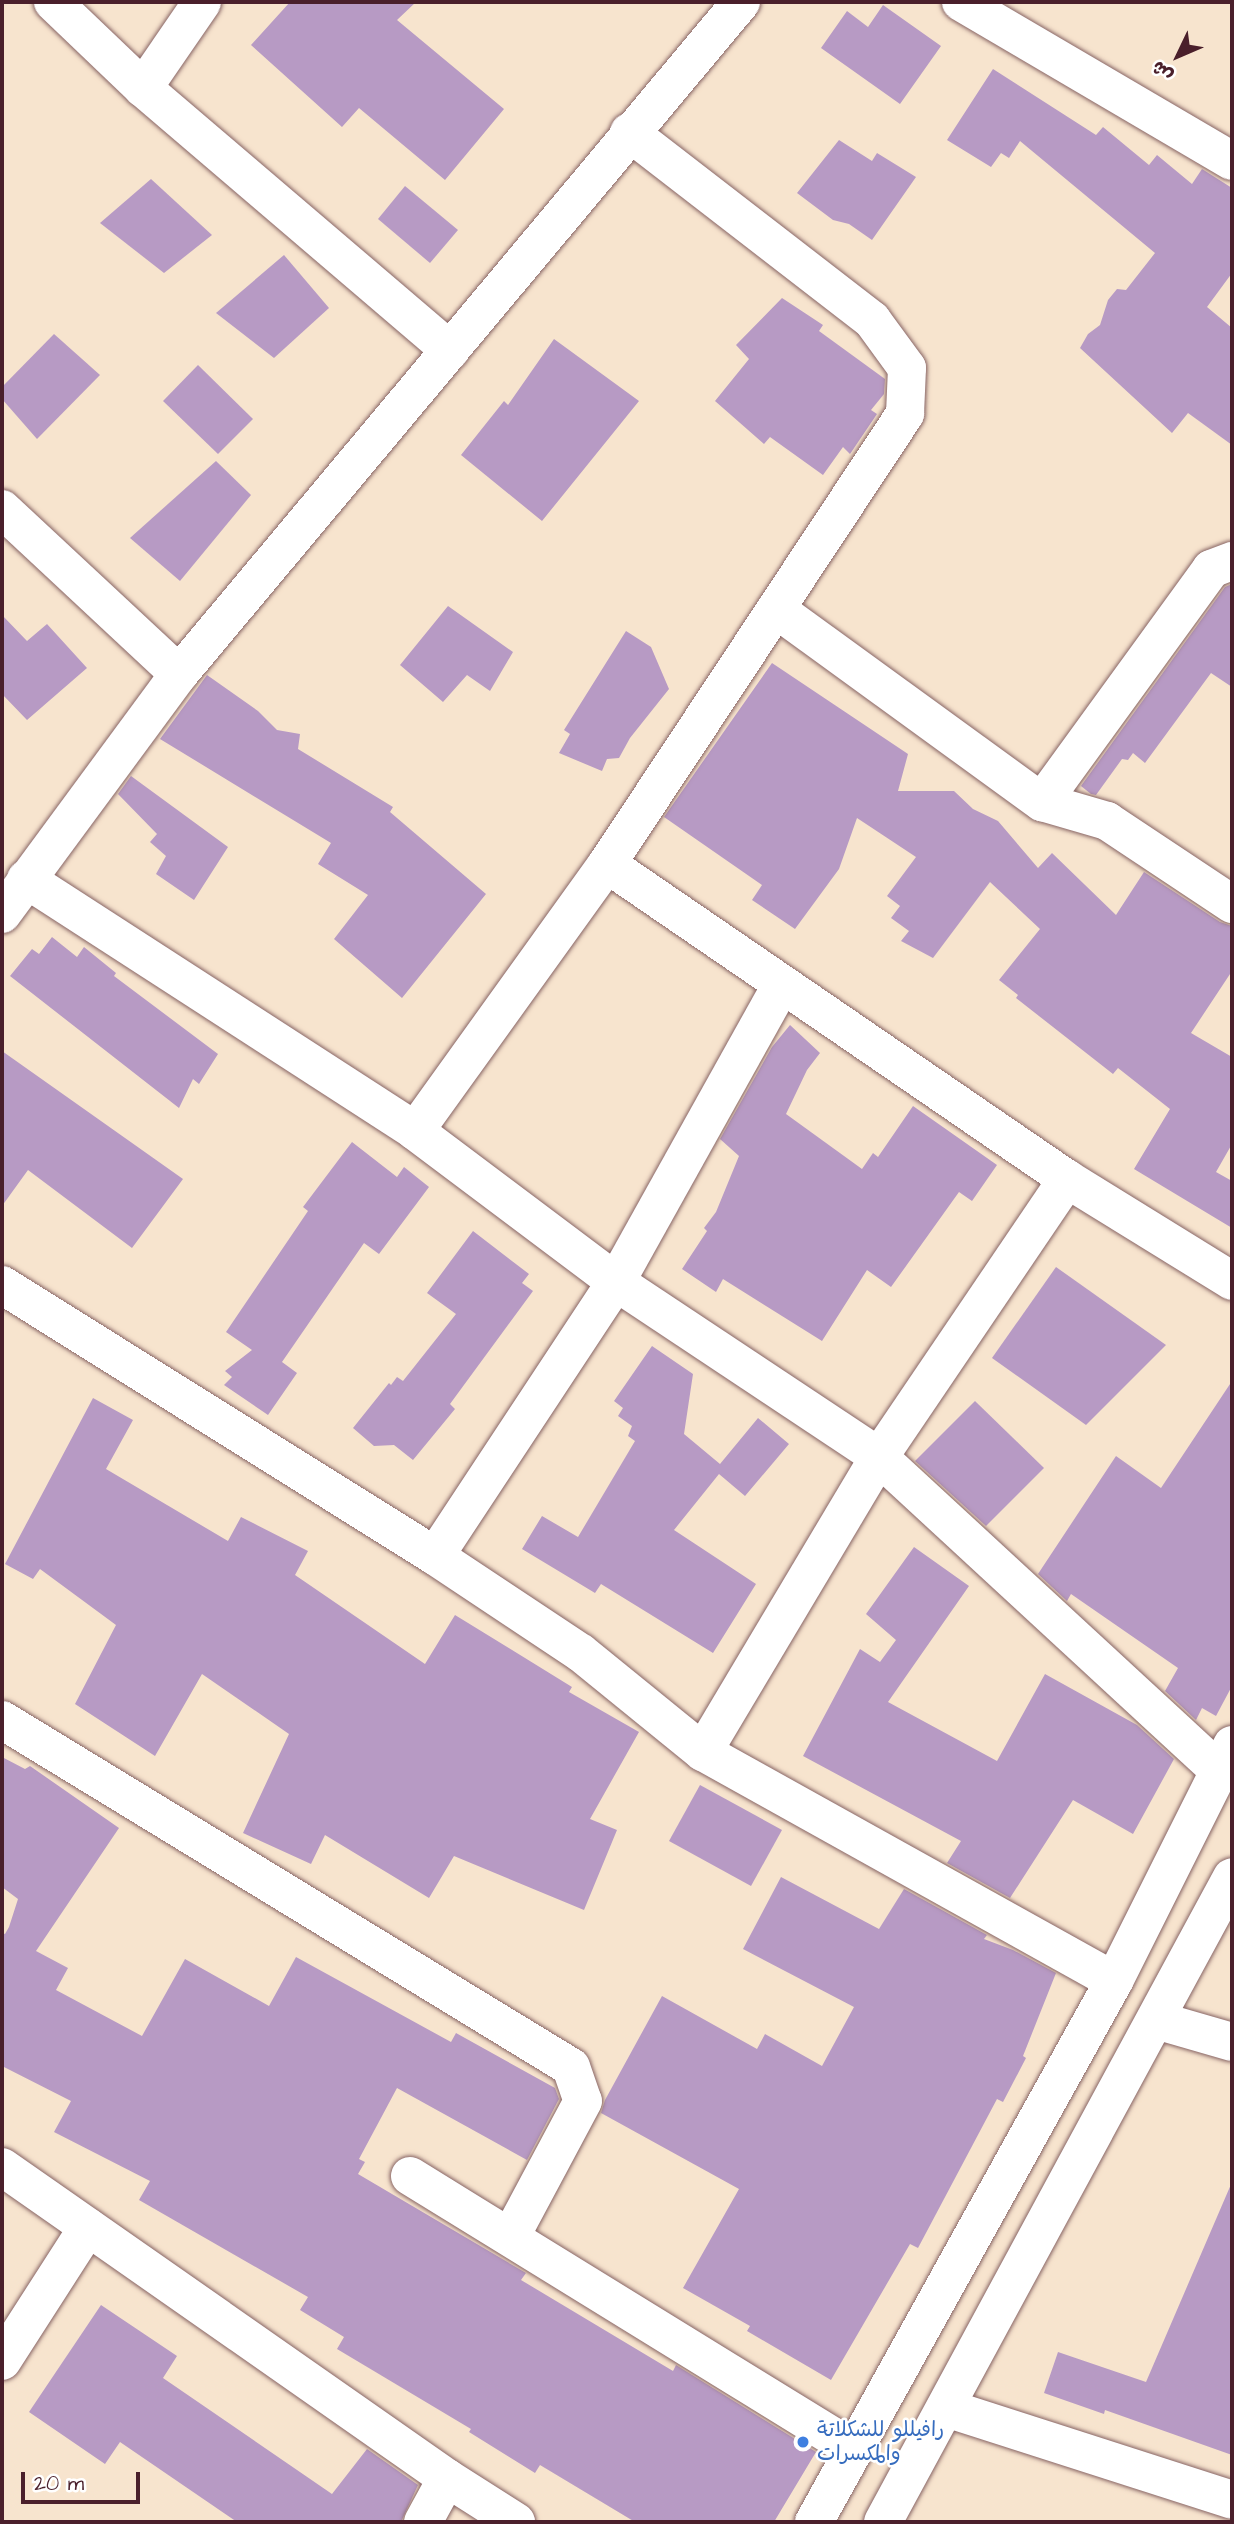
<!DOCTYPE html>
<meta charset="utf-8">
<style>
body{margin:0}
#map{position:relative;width:1234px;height:2524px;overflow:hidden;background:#f7e4ce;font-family:"Architects Daughter","Playpen Sans Arabic",sans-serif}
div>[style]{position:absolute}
.building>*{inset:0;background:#b79ac4}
.roads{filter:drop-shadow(0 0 2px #876464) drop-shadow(0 0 2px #876464)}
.street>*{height:38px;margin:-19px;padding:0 19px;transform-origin:19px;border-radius:19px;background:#fff}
.primary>*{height:38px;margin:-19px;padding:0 19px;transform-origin:19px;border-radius:19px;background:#fff}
.dots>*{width:19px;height:19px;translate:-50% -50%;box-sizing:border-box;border:4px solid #fff;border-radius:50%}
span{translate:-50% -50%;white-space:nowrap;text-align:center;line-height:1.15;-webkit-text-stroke:5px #fff;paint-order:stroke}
.shop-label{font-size:21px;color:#366cbe}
.left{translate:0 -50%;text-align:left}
.frame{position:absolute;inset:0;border:4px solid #4a1f2b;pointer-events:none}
.north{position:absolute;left:1143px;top:21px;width:70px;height:70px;-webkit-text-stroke:5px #fff;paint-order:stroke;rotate:226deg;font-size:19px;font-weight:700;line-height:28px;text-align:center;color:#4a1f2b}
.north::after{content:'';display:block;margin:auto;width:24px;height:32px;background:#4a1f2b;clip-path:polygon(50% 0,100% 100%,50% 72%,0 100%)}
.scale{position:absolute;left:21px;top:2472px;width:119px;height:32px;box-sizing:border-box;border:4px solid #4a1f2b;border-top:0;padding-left:9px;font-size:21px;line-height:24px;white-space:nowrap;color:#4a1f2b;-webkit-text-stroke:5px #fff;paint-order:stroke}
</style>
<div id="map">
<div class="building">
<div style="clip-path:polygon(290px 2px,416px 2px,397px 20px,504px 109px,445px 180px,359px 108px,342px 127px,251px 45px)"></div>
<div style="clip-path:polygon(883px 5px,941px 46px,900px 104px,821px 48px,847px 11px,868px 27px)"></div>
<div style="clip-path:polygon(993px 69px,1096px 135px,1103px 127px,1149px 165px,1157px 155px,1192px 184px,1202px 169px,1232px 188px,1232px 273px,1207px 307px,1232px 328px,1232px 445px,1188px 413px,1172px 433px,1080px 348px,1088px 334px,1100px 325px,1108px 300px,1117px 289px,1126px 290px,1155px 253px,1020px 141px,1009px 158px,1001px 153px,991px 167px,947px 140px)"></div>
<div style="clip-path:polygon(839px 140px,872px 161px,877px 153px,916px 177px,872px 240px,849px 224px,833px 220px,797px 193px)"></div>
<div style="clip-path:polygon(151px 179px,212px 235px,164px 273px,100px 223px)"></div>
<div style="clip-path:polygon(405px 186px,458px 230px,430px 263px,378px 219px)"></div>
<div style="clip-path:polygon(284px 255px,329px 308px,274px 358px,216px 313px)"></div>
<div style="clip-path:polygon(782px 298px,823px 325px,819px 331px,885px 379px,884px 394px,871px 410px,877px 414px,850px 454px,843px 447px,823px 475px,770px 437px,764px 444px,715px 401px,749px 359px,736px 345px)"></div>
<div style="clip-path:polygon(54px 334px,100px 375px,37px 439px,2px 399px,2px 387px)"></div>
<div style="clip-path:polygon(554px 339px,639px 401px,542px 521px,461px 455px,504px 401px,508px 405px)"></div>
<div style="clip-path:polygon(198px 365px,253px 419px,218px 454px,163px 401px)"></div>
<div style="clip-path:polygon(216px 461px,251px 495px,180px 581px,130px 538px)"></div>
<div style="clip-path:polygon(1232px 584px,1232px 687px,1211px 673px,1145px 763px,1133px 753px,1128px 760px,1122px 759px,1096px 795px,1091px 794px,1081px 786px,1225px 587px)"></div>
<div style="clip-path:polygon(448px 606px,513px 652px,490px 691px,467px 675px,443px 702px,400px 665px)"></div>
<div style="clip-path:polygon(2px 615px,27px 641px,47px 624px,87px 668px,27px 720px,2px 694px)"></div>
<div style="clip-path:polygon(626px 631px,651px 647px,669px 689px,630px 738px,619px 758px,607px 759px,602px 771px,559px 753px,570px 734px,564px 730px)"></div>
<div style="clip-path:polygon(772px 663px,908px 754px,898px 791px,954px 791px,973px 809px,998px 821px,1038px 868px,1052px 853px,1116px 915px,1144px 872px,1220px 922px,1232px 926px,1232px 971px,1191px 1033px,1232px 1057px,1232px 1144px,1216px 1172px,1232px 1181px,1232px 1228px,1134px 1169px,1170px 1109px,1118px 1068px,1113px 1074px,1016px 998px,1018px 995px,999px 980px,1040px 929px,990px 882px,933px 958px,901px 941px,909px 931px,891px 918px,900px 906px,887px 896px,916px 857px,857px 818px,839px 869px,795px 929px,752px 900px,762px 885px,664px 817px)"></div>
<div style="clip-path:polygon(207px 675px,258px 711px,277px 730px,300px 734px,298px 749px,393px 807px,390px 812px,486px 894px,402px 998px,334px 939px,368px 895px,318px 864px,331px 843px,160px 739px)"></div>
<div style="clip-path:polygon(131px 776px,228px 847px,194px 900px,156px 874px,166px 856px,150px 842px,157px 834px,118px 794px)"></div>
<div style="clip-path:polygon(52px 937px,77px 957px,84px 947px,116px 973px,114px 976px,218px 1054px,199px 1084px,193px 1079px,179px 1108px,10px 976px,32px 949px,39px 954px)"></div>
<div style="clip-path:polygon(790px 1025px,820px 1053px,807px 1070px,786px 1114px,862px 1169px,873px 1153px,878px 1157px,913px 1106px,997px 1165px,972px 1201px,959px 1192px,891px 1287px,867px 1270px,822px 1341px,723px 1279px,716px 1292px,682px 1269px,707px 1231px,704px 1228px,716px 1212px,739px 1156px,720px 1139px,772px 1047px)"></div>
<div style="clip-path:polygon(2px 1051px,183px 1179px,132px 1248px,28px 1170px,2px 1206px)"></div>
<div style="clip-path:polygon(352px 1142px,397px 1177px,404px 1167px,429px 1187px,379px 1254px,364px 1243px,282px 1362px,297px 1373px,268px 1415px,224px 1385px,232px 1377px,225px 1371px,252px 1350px,226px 1332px,308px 1211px,303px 1207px)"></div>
<div style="clip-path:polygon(473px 1231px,529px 1274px,522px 1283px,533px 1291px,450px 1404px,455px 1409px,413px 1460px,394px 1445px,374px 1446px,353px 1428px,389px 1383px,391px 1385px,397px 1377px,403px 1381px,456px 1314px,427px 1293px)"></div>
<div style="clip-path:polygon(1056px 1267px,1166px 1345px,1086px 1425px,992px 1358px)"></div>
<div style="clip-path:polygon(652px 1346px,693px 1374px,684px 1434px,720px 1464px,758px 1418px,789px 1444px,745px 1496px,719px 1474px,674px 1530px,756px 1584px,713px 1653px,601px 1584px,595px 1593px,522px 1549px,542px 1516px,578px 1537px,635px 1441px,628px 1436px,632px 1426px,618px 1416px,623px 1408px,614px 1401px)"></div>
<div style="clip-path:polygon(1232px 1381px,1232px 1686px,1216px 1716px,1202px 1708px,1196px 1720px,1165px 1691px,1178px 1668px,1071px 1594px,1067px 1601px,1038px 1574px,1116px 1456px,1161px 1488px)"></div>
<div style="clip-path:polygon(93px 1398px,133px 1420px,106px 1469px,228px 1541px,241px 1517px,308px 1551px,295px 1575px,425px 1664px,455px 1615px,572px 1687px,569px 1692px,639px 1732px,590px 1819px,617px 1830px,584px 1910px,454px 1856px,429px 1898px,325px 1835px,311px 1864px,243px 1833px,289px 1734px,202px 1674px,155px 1756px,75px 1704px,116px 1625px,40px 1569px,33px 1579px,5px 1564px)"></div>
<div style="clip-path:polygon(975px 1401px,1044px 1468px,986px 1526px,915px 1461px)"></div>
<div style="clip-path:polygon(914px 1547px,969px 1586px,888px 1702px,997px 1761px,1045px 1674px,1137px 1725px,1174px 1759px,1133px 1834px,1073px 1800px,1010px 1898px,947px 1863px,961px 1841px,803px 1756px,860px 1649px,880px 1662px,896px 1640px,866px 1614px)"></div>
<div style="clip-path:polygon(2px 1757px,25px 1769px,30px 1766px,119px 1828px,36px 1951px,68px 1968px,56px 1990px,142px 2036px,185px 1959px,269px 2006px,296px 1957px,451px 2042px,456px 2033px,555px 2088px,559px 2099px,527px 2160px,397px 2088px,359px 2159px,365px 2162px,358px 2174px,526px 2273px,521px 2280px,673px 2371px,676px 2365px,816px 2452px,774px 2522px,635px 2522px,540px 2465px,535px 2473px,469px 2432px,471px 2429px,337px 2349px,344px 2337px,300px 2310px,308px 2297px,139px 2200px,150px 2181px,54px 2132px,71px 2101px,2px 2066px,2px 1933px,5px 1934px,9px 1927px,18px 1899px,2px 1887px)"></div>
<div style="clip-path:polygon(700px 1785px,782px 1830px,751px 1886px,669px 1841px)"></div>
<div style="clip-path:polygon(781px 1877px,879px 1929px,904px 1889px,987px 1935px,984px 1939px,1013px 1950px,1056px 1973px,1023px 2056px,1026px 2058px,1003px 2102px,997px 2099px,918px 2248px,910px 2244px,831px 2380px,747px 2331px,750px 2326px,683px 2288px,739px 2189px,601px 2113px,605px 2100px,662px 1996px,757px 2049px,765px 2034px,822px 2066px,854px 2007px,743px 1949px)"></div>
<div style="clip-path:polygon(1232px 2182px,1232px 2455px,1105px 2410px,1104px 2414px,1044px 2393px,1058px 2352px,1146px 2382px)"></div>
<div style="clip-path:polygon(101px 2305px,177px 2356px,163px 2378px,332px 2494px,367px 2449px,418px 2485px,401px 2522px,237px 2522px,120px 2442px,105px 2464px,29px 2412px)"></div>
</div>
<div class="roads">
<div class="street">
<div style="left:53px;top:2px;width:124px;rotate:43.7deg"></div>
<div style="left:143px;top:88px;width:404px;rotate:40.5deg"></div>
<div style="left:961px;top:2px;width:314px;rotate:30.4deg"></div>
<div style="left:143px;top:88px;width:104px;rotate:-55.5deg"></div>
<div style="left:2px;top:509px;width:242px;rotate:43deg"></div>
<div style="left:776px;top:609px;width:329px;rotate:36deg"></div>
<div style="left:1042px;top:802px;width:68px;rotate:16.3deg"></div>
<div style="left:1107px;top:821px;width:150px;rotate:33.6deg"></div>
<div style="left:1042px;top:802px;width:288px;rotate:-54deg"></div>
<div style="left:1211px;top:569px;width:22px;rotate:-21deg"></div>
<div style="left:607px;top:864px;width:558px;rotate:34.4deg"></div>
<div style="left:1067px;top:1179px;width:194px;rotate:31.7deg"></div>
<div style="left:26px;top:879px;width:463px;rotate:32.9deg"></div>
<div style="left:415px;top:1131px;width:251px;rotate:36.9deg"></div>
<div style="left:616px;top:1282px;width:316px;rotate:33.6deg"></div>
<div style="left:879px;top:1457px;width:463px;rotate:42.7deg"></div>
<div style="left:2px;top:914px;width:298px;rotate:-53.6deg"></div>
<div style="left:179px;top:674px;width:876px;rotate:-50.09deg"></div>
<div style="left:415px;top:1131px;width:329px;rotate:-54.3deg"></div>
<div style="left:607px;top:864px;width:540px;rotate:-56.49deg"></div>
<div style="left:905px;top:414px;width:46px;rotate:-87.5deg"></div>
<div style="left:907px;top:368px;width:59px;rotate:-126.1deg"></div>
<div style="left:872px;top:320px;width:307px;rotate:-142.3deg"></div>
<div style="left:2px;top:1285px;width:511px;rotate:32.04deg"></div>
<div style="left:435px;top:1556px;width:175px;rotate:33.6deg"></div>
<div style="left:581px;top:1653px;width:157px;rotate:39.1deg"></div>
<div style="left:703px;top:1752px;width:470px;rotate:29.1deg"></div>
<div style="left:435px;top:1556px;width:328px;rotate:-56.6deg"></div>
<div style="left:616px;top:1282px;width:339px;rotate:-60.9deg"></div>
<div style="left:2px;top:1720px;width:666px;rotate:31.38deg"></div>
<div style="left:571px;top:2067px;width:36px;rotate:71deg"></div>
<div style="left:583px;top:2101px;width:153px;rotate:118.1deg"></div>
<div style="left:703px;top:1752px;width:344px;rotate:-59.2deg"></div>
<div style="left:879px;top:1457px;width:336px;rotate:-55.9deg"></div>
<div style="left:1156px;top:2020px;width:79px;rotate:16.1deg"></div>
<div style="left:2px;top:2167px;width:543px;rotate:34.95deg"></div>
<div style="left:410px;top:2176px;width:520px;rotate:31.64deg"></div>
<div style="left:2px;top:2361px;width:159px;rotate:-57.3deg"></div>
<div style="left:946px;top:2408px;width:300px;rotate:17.8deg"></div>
<div style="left:423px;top:2522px;width:50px;rotate:-61.4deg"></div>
<div style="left:447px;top:2478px;width:82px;rotate:32.5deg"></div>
</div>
<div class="primary">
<div style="left:814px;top:2522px;width:619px;rotate:-60.99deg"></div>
<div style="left:1114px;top:1981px;width:264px;rotate:-63.4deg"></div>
<div style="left:883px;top:2522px;width:733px;rotate:-61.58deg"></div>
</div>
</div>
<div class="dots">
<div style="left:803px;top:2442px;background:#3f7fe0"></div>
</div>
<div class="shop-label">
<span class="left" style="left:817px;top:2442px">رافيللو للشكلاتة<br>والمكسرات</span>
</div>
<div class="frame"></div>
<div class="north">ش</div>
<div class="scale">20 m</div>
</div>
